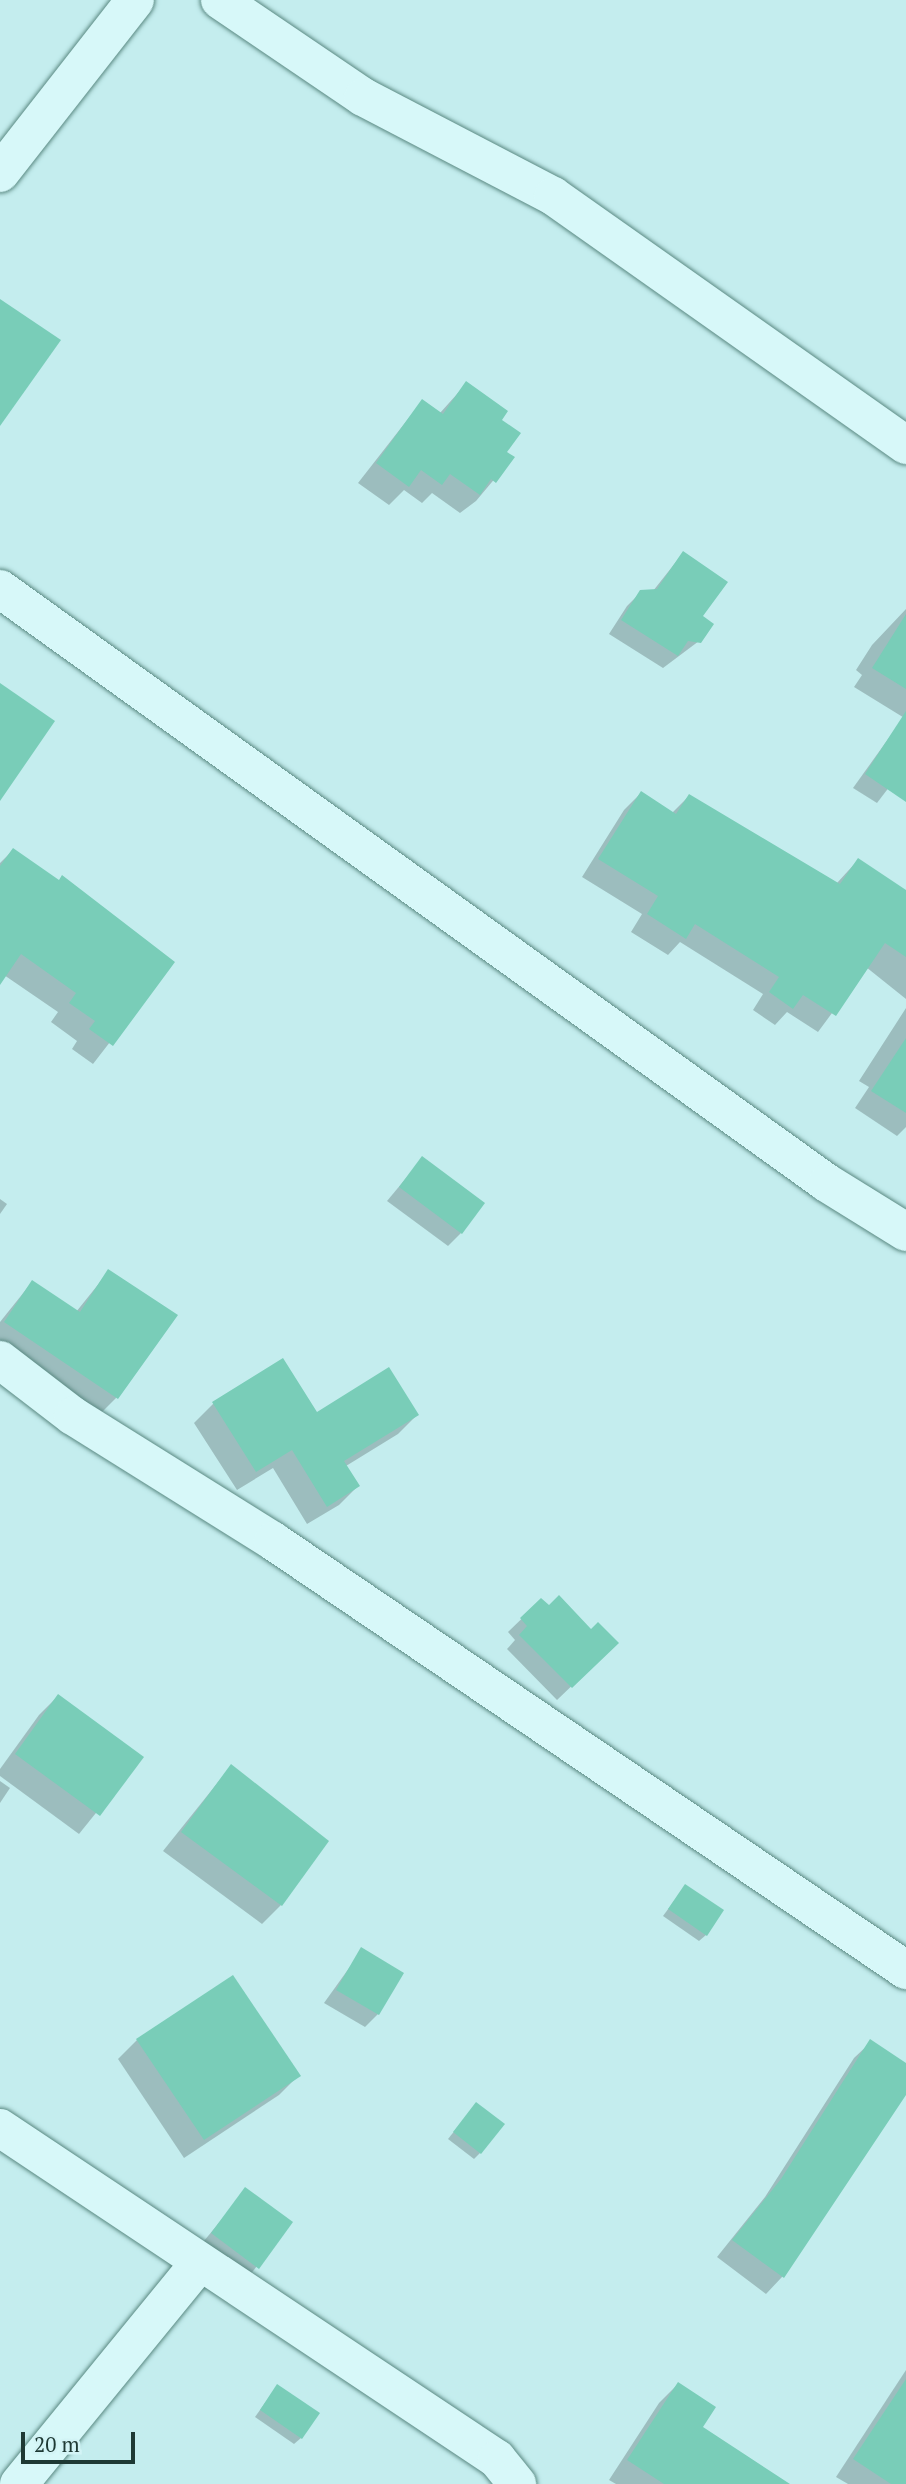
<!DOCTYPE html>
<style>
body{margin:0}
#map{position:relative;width:906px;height:2484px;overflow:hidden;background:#c4edee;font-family:"PT Serif",serif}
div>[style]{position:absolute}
.shadow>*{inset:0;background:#0003}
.building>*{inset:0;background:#79cdb8}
.roads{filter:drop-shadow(0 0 2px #5a8982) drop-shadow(0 0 2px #5a8982)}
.minor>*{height:38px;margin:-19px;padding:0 19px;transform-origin:19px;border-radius:19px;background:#d7f8f9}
span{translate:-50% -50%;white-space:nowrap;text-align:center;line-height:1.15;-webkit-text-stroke:7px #d3f4f6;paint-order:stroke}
.scale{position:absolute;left:21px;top:2432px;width:114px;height:32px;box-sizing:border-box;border:4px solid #1e3934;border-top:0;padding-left:9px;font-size:21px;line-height:24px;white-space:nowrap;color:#1e3934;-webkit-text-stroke:5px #d3f4f6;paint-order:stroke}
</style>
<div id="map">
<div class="shadow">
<div style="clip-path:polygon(466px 384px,499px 420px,505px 452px,512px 458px,476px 501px,460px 513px,432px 493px,422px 503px,404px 490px,389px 505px,358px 483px,422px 401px,440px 413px)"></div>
<div style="clip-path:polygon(683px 553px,701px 617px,699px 641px,663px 668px,609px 634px,627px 606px,641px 592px,653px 591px)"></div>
<div style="clip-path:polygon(906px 609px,906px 719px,854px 687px,862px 675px,856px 670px,872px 645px)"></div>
<div style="clip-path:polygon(901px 721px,906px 724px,906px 765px,877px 803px,853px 788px)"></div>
<div style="clip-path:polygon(641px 793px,672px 813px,689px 796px,837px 883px,858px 860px,906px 894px,906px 999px,866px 967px,818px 1032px,787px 1012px,775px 1025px,753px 1010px,763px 994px,680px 942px,668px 955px,631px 932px,642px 914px,582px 877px,624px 810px)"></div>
<div style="clip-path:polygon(13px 850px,172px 962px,93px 1064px,72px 1049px,77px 1041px,51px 1022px,58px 1012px,4px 975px,0 979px,0 863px)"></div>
<div style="clip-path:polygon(906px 1008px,906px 1127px,897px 1136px,855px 1108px,869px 1087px,859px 1081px)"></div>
<div style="clip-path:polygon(422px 1159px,461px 1233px,448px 1246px,387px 1201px)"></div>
<div style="clip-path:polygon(0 1199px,7px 1204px,0 1214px)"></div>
<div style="clip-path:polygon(109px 1271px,116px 1398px,99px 1415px,0 1348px,0 1322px,32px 1282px,76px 1312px)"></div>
<div style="clip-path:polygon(283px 1361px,317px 1415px,417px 1415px,398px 1434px,346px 1466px,358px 1486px,339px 1505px,307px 1524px,273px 1468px,237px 1490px,194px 1423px,213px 1404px)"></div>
<div style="clip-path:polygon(541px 1600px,603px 1656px,557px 1700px,507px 1649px,515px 1640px,508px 1632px)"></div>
<div style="clip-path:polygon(58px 1696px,141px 1757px,79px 1834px,0 1776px,0 1769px,39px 1715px)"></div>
<div style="clip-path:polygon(231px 1766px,281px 1905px,262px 1924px,163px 1851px)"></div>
<div style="clip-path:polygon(0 1781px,10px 1788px,0 1803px)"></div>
<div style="clip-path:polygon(685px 1886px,706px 1935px,699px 1941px,663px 1916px)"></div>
<div style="clip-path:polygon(362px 1950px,378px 2014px,365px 2027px,324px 2003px)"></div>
<div style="clip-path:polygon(137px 2040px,298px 2076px,279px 2095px,184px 2158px,118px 2059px)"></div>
<div style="clip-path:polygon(871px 2042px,906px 2065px,906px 2091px,782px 2277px,766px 2294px,717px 2257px,765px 2197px,854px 2058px)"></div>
<div style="clip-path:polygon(476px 2104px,480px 2153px,474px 2159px,448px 2139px)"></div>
<div style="clip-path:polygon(246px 2190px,291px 2223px,245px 2281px,199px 2247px)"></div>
<div style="clip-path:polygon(906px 2370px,906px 2484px,848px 2484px,836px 2477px)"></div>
<div style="clip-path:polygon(678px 2384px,701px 2428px,761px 2484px,616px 2484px,609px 2480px,659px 2403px)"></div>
<div style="clip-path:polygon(277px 2386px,301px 2438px,294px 2444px,255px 2417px)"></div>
</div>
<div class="building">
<div style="clip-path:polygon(0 299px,61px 340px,0 426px)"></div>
<div style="clip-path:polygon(466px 381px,508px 411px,502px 420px,521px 433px,507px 452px,515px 457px,496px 483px,491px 479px,480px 495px,450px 474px,442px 485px,421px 470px,409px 487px,376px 463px,422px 399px,443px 414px)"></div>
<div style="clip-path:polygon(683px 551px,728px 582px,703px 616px,714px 624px,701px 643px,688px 641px,678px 656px,621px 620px,640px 590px,657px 589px)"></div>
<div style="clip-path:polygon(906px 614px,906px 689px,872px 668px)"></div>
<div style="clip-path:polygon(0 683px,55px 721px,0 801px)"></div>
<div style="clip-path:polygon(906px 711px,906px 802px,865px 774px)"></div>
<div style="clip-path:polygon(641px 791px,676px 814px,689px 794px,840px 884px,858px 858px,906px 890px,906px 957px,885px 943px,836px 1016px,803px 995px,793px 1009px,769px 992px,779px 977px,695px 924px,686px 939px,647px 914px,658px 896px,598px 859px)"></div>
<div style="clip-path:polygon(13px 848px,59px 880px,62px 875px,175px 962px,113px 1046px,89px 1029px,95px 1021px,69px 1003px,76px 993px,21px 954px,0 985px,0 866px)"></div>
<div style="clip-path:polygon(906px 1038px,906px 1113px,871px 1091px)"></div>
<div style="clip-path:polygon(422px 1156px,485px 1203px,462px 1234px,399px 1187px)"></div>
<div style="clip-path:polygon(108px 1269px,178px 1315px,118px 1399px,4px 1322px,32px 1280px,80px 1312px)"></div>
<div style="clip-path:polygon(283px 1358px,317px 1412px,389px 1367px,419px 1415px,344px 1461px,360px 1486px,327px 1507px,292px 1450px,256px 1472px,212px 1402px)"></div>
<div style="clip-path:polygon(559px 1595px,591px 1629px,598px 1622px,619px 1643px,572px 1688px,519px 1635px,527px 1626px,520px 1618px,541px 1598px,549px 1605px)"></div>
<div style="clip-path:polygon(58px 1694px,144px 1757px,100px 1816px,15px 1754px)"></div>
<div style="clip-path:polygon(231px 1764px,329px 1841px,282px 1906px,181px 1832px)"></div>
<div style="clip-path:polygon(685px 1884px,724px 1910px,707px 1936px,668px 1909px)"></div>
<div style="clip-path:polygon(361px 1947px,404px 1973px,379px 2015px,336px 1990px)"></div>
<div style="clip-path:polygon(233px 1975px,301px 2076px,204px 2140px,136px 2039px)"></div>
<div style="clip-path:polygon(870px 2039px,906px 2063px,906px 2095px,784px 2278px,732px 2240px,781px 2179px)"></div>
<div style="clip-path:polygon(476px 2102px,505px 2124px,481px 2154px,453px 2132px)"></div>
<div style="clip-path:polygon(245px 2187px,293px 2222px,259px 2269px,211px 2233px)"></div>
<div style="clip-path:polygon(906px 2379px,906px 2484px,891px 2484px,853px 2459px)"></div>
<div style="clip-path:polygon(678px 2382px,716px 2407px,703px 2427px,790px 2484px,664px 2484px,627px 2460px)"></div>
<div style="clip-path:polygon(277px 2384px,320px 2413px,302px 2439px,260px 2410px)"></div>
</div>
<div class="roads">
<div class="minor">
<div style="left:220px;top:0;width:173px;rotate:34.1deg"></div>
<div style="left:363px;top:97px;width:214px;rotate:27.5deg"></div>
<div style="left:553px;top:196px;width:432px;rotate:35.2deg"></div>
<div style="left:0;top:173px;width:219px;rotate:-52deg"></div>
<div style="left:0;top:589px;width:1018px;rotate:35.69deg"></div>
<div style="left:827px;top:1183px;width:93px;rotate:31.8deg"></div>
<div style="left:0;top:1360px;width:92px;rotate:37.5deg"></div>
<div style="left:73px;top:1416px;width:236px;rotate:32deg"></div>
<div style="left:273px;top:1541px;width:765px;rotate:34.13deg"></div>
<div style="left:0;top:2128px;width:597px;rotate:33.66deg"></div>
<div style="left:497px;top:2459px;width:32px;rotate:51deg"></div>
<div style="left:19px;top:2484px;width:285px;rotate:-50.8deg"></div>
</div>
</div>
<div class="scale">20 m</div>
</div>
